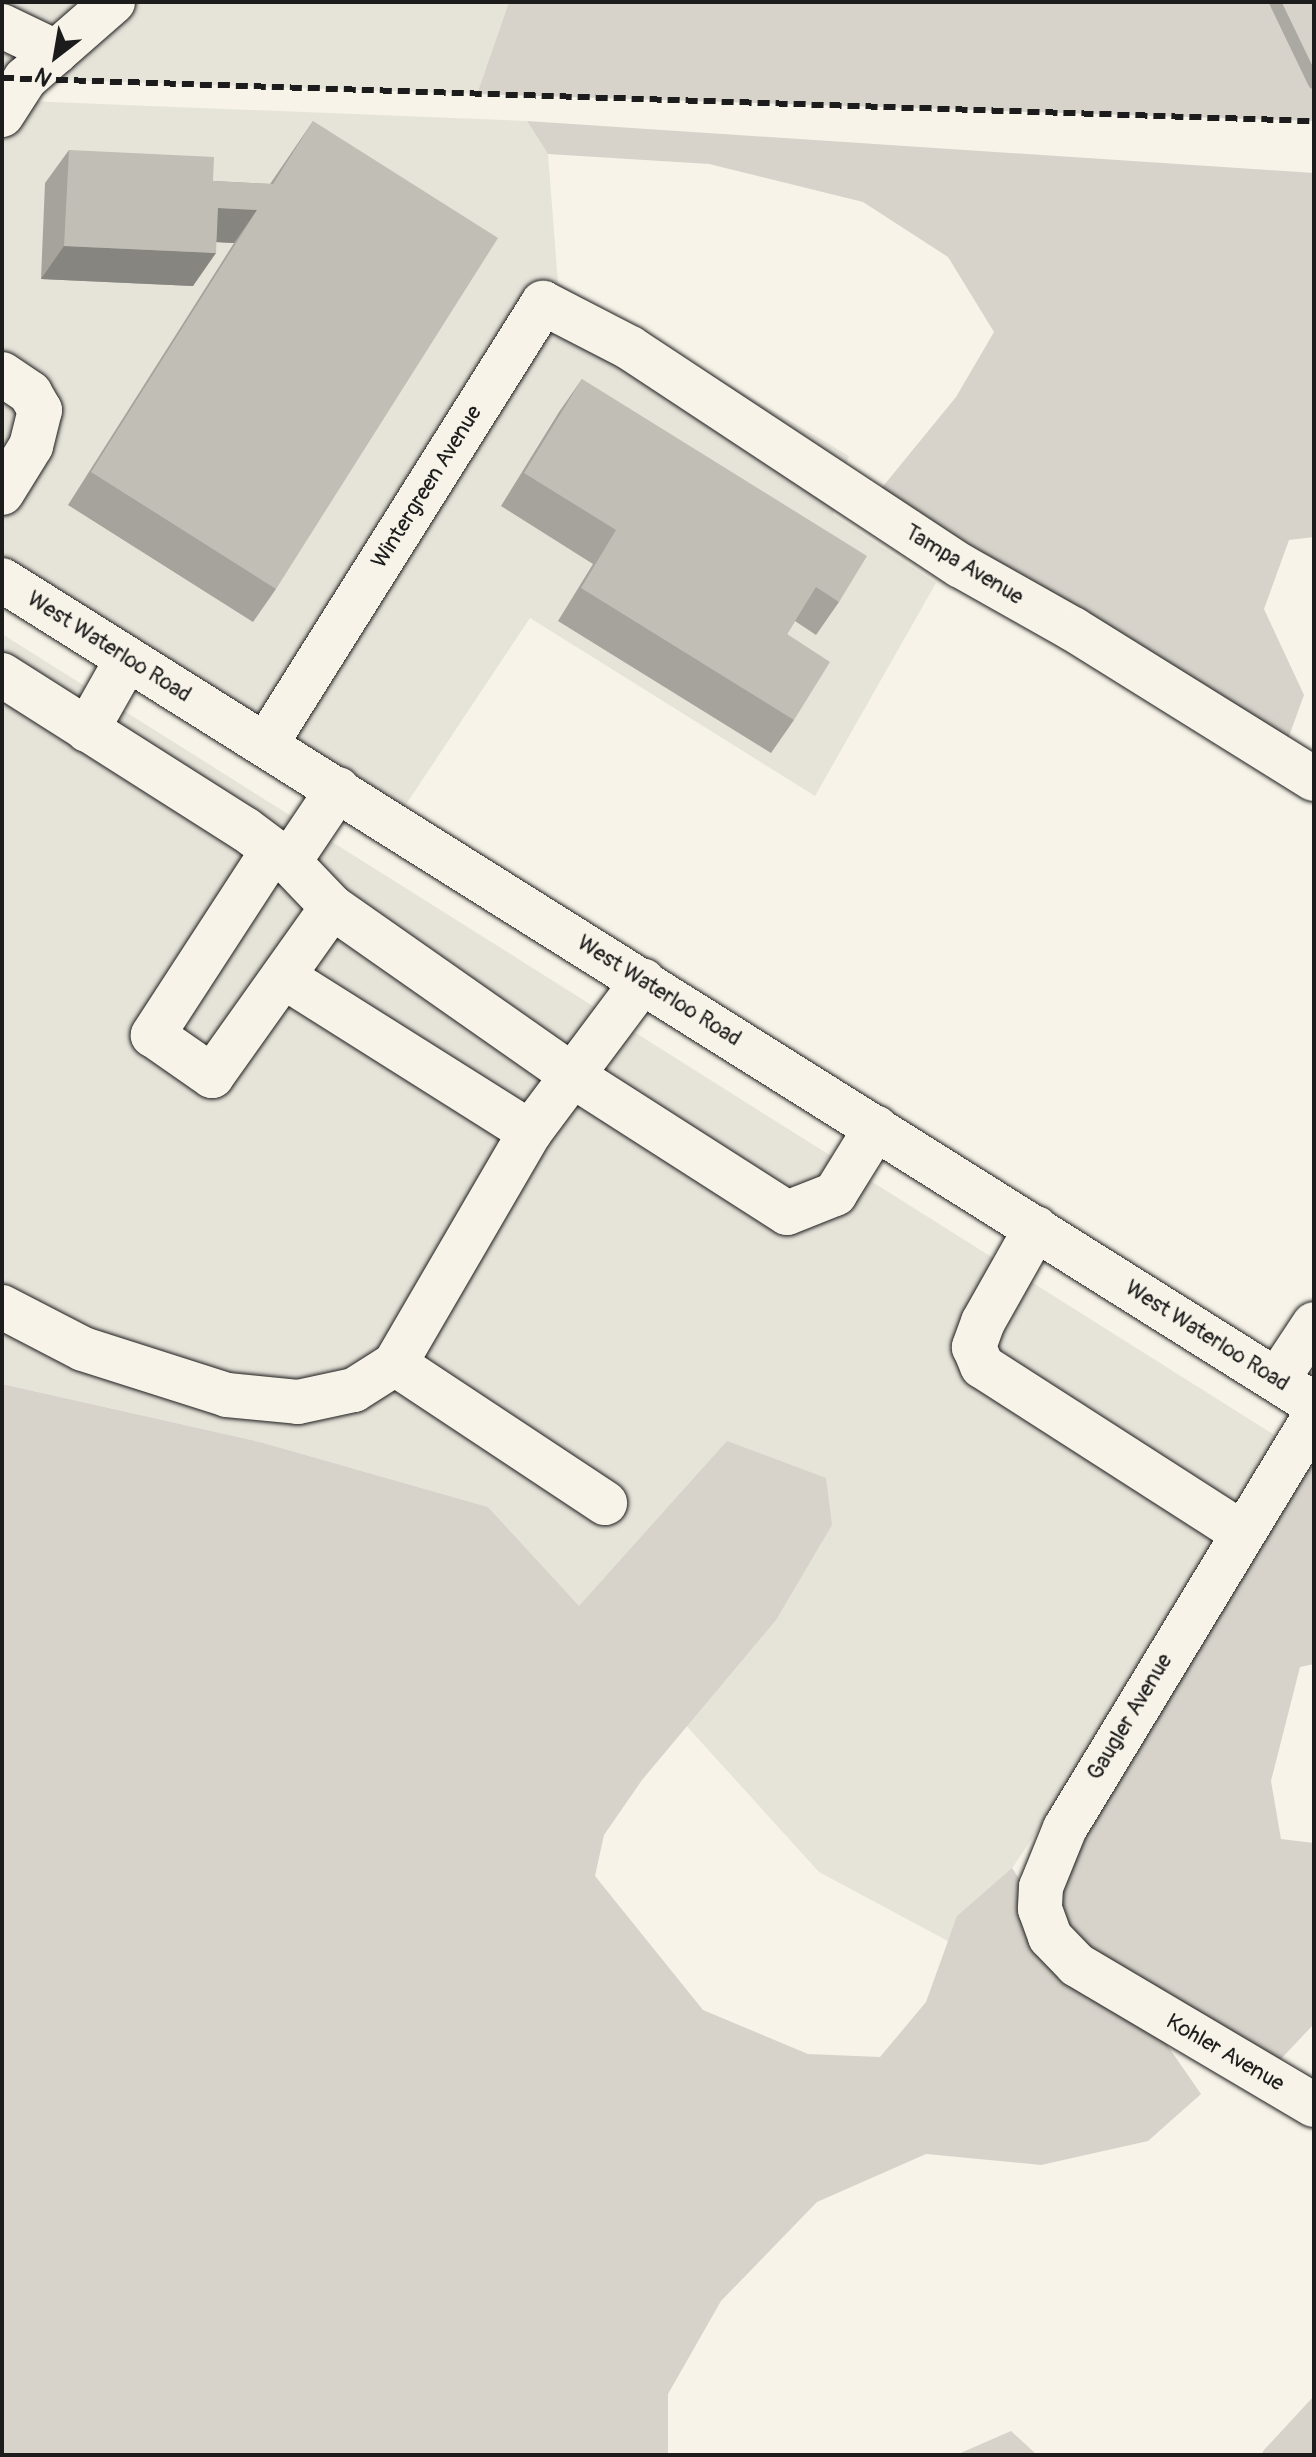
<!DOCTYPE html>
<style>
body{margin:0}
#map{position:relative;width:1316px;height:2457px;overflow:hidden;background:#f7f3e8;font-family:Pangolin,sans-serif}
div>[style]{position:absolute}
.built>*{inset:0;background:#e6e3d9}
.green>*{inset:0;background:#d7d3cb}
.stream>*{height:12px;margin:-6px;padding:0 6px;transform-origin:6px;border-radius:6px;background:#aca9a2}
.roads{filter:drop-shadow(0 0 2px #1c1c1c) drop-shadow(0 0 2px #1c1c1c)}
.minor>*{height:44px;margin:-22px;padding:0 22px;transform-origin:22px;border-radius:22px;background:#f7f3e8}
.major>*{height:44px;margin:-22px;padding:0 22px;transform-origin:22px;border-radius:22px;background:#f7f3e8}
.rail>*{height:6px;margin-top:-3px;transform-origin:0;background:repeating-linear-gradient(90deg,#1c1c1c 0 12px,transparent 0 18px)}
.wall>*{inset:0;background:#a5a39c}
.shaded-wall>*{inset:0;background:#86857f}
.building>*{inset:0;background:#c0beb5}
span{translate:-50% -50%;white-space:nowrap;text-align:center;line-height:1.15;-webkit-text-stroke:6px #f7f3e8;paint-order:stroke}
.street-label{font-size:22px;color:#1c1c1c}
.frame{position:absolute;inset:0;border:4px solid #1c1c1c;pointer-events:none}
.north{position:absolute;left:16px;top:16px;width:80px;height:80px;-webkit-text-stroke:6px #f7f3e8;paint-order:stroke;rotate:211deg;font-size:22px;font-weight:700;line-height:32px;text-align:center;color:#1c1c1c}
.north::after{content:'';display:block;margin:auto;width:28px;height:36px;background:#1c1c1c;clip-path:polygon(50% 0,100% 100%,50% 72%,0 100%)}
</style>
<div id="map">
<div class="built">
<div style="clip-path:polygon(2px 2px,509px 2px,477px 94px,2px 78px)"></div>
<div style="clip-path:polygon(2px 100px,527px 121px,548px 154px,558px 283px,849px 456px,833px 515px,936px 583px,815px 796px,530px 618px,403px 809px,2px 555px)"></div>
<div style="clip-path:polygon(2px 634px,1295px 1448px,959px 1947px,819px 1872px,488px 1507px,260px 1442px,2px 1384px)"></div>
</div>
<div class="green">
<div style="clip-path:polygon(509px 2px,1314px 2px,1314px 121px,477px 94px)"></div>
<div style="clip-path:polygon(527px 121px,1314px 173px,1314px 537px,1289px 540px,1264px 609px,1304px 695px,1288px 739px,880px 490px,956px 397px,994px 332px,948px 257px,863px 202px,709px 164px,548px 154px)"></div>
<div style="clip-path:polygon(2px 1384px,260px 1442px,488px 1507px,579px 1606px,727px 1441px,826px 1478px,832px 1525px,776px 1620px,642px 1780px,604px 1835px,595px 1876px,703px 2010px,808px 2054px,880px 2057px,926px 2002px,957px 1916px,1012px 1868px,1039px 1908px,1314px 1456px,1314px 1664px,1300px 1667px,1271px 1781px,1281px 1839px,1314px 1843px,1314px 2024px,1278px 2062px,1138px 2003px,1201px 2094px,1148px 2141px,1041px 2165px,926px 2154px,817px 2202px,721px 2301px,668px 2394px,668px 2455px,2px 2455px)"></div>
<div style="clip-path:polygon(1314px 2396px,1314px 2455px,1261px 2455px,1264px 2450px)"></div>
<div style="clip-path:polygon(1011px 2431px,1037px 2455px,956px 2455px)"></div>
</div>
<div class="stream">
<div style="left:1275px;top:2px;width:90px;rotate:64.3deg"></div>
</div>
<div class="roads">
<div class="minor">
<div style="left:2px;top:26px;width:60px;rotate:25.7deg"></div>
<div style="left:2px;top:115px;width:43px;rotate:-57.4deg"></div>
<div style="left:25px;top:79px;width:117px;rotate:-41.2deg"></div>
<div style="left:2px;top:374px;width:34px;rotate:34deg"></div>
<div style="left:30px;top:393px;width:20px;rotate:60deg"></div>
<div style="left:40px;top:410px;width:37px;rotate:104deg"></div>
<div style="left:31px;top:446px;width:55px;rotate:121.7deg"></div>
<div style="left:2px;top:675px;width:288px;rotate:32.4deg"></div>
<div style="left:245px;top:829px;width:55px;rotate:36.9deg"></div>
<div style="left:289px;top:862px;width:62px;rotate:46.3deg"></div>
<div style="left:332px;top:907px;width:294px;rotate:35deg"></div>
<div style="left:573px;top:1076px;width:254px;rotate:32.6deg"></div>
<div style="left:787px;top:1213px;width:52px;rotate:-21.6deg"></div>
<div style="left:835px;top:1194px;width:78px;rotate:-58.2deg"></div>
<div style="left:87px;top:730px;width:81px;rotate:-60.6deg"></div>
<div style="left:266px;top:744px;width:521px;rotate:-57.87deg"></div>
<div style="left:543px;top:303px;width:98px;rotate:27.3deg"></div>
<div style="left:630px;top:348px;width:396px;rotate:33.4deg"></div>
<div style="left:961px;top:566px;width:129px;rotate:29.4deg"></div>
<div style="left:1073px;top:629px;width:284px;rotate:31.9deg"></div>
<div style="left:273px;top:850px;width:221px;rotate:123deg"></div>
<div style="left:153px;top:1035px;width:72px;rotate:34.8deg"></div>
<div style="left:212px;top:1076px;width:207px;rotate:-54.6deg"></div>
<div style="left:289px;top:862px;width:88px;rotate:-56.1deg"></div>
<div style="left:284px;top:977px;width:291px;rotate:32.2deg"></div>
<div style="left:530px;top:1132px;width:189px;rotate:-53.2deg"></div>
<div style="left:530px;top:1132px;width:268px;rotate:120.2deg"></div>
<div style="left:395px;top:1364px;width:252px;rotate:33.5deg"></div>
<div style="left:1036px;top:1228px;width:108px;rotate:119.4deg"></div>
<div style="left:983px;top:1322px;width:27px;rotate:110deg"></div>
<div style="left:974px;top:1347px;width:21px;rotate:67deg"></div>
<div style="left:982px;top:1366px;width:309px;rotate:32.7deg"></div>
<div style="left:2px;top:1307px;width:91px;rotate:27.4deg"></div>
<div style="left:83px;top:1349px;width:151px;rotate:17.7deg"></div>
<div style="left:227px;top:1395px;width:71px;rotate:5.6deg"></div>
<div style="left:298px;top:1402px;width:57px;rotate:-12.1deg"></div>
<div style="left:354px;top:1390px;width:49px;rotate:-32.4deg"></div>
<div style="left:1277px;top:1380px;width:67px;rotate:-56.5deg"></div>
<div style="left:1314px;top:1417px;width:481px;rotate:121.2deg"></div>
<div style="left:1065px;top:1828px;width:64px;rotate:112.1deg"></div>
<div style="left:1041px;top:1887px;width:22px;rotate:93deg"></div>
<div style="left:1040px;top:1909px;width:30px;rotate:70deg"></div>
<div style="left:1050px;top:1937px;width:39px;rotate:46deg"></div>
<div style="left:1077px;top:1965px;width:275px;rotate:30.6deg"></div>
</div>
<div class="major">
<div style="left:2px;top:580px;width:1549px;rotate:32.13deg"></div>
</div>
</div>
<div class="rail">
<div style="left:2px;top:78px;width:1313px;rotate:1.88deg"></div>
</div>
<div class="wall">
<div style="clip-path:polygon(313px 121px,276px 589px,253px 622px,68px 505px,234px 243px,216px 242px,193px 286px,41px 279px,45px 183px,69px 150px,213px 181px,270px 184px)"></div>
<div style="clip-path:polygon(582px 379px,839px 602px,816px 635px,795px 621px,787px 634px,794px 720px,771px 753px,558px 621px,593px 564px,501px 506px,559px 412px)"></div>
</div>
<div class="shaded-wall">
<div style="clip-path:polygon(218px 208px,257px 210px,234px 243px,195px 241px)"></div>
<div style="clip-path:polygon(64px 246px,216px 253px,193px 286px,41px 279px)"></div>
</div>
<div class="building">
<div style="clip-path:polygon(313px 121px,498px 238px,276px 589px,91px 472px,257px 210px,218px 208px,216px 253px,64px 246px,69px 150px,214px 157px,213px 181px,273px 184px)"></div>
<div style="clip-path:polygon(582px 379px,867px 556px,839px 602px,816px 587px,787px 634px,830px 662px,794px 720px,581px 588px,616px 530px,524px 473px)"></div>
</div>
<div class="street-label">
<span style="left:427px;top:487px;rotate:-58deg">Wintergreen Avenue</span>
<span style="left:964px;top:565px;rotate:31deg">Tampa Avenue</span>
<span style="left:109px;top:647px;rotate:32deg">West Waterloo Road</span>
<span style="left:659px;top:991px;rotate:32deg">West Waterloo Road</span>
<span style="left:1207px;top:1336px;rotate:32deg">West Waterloo Road</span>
<span style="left:1130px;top:1717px;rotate:-59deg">Gaugler Avenue</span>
<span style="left:1225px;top:2053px;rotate:30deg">Kohler Avenue</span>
</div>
<div class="frame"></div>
<div class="north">N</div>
</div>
